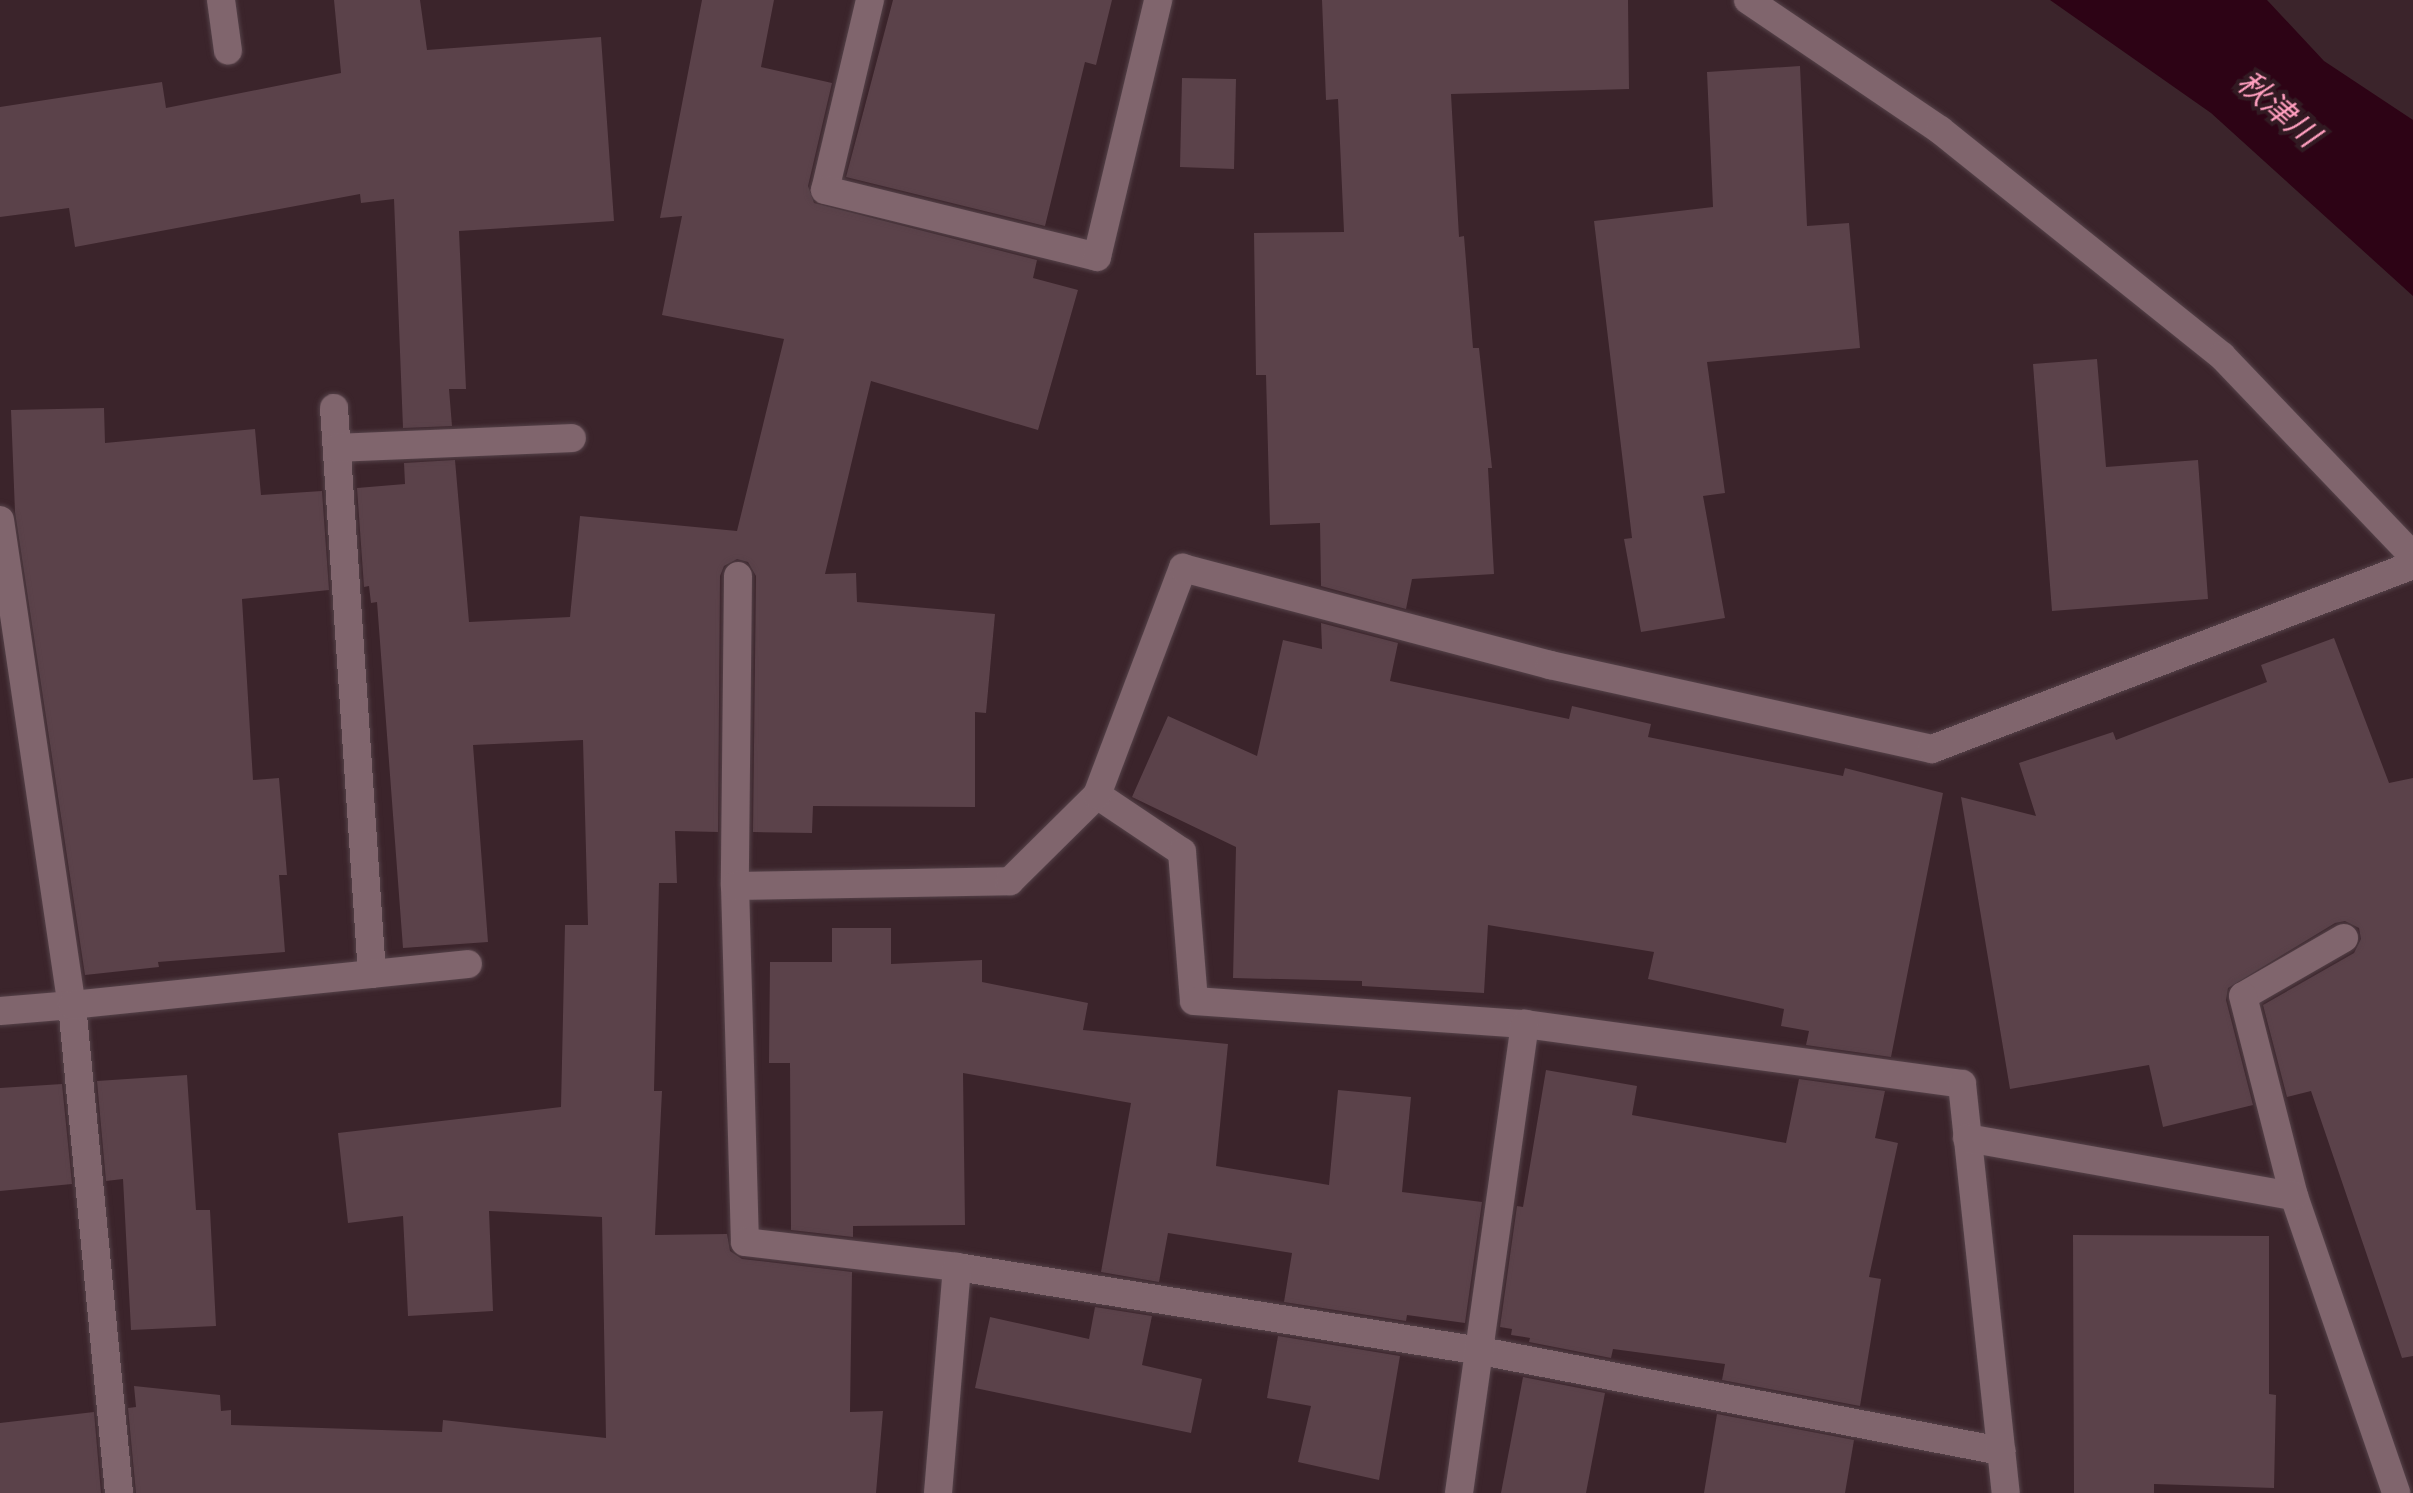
<!DOCTYPE html>
<meta charset="utf-8">
<style>
body{margin:0}
#map{position:relative;width:2413px;height:1493px;overflow:hidden;background:#3b242b;font-family:Raleway,"Noto Sans JP",sans-serif}
div>[style]{position:absolute}
.water>*{inset:0;background:#2d0315}
.building>*{inset:0;background:#5b424a}
.roads{filter:drop-shadow(0 0 2px #554249) drop-shadow(0 0 2px #554249)}
.minor>*{height:28px;margin:-14px;padding:0 14px;transform-origin:14px;border-radius:14px;background:#80656d}
span{translate:-50% -50%;white-space:nowrap;text-align:center;line-height:1.15;-webkit-text-stroke:8px #311a22;paint-order:stroke}
.water-label{font-size:32px;color:#ff9fbf;font-style:italic}
</style>
<div id="map">
<div class="water">
<div style="clip-path:polygon(2050px 0,2267px 0,2324px 61px,2413px 120px,2413px 296px,2211px 113px)"></div>
</div>
<div class="building">
<div style="clip-path:polygon(334px 0,420px 0,427px 50px,601px 37px,614px 221px,459px 231px,466px 389px,449px 389px,452px 426px,403px 428px,394px 199px,361px 203px,360px 194px,75px 247px,69px 208px,0 217px,0 107px,162px 82px,166px 108px,341px 73px)"></div>
<div style="clip-path:polygon(702px 0,774px 0,761px 67px,832px 83px,808px 186px,814px 203px,1037px 260px,1033px 278px,1078px 290px,1038px 430px,871px 381px,825px 574px,856px 573px,857px 602px,995px 614px,986px 713px,975px 712px,975px 807px,813px 806px,812px 833px,753px 832px,756px 576px,748px 562px,737px 559px,724px 566px,720px 576px,718px 832px,675px 831px,677px 883px,659px 883px,654px 1091px,662px 1091px,655px 1235px,727px 1234px,730px 1251px,742px 1259px,852px 1272px,850px 1412px,883px 1411px,876px 1493px,136px 1493px,128px 1408px,136px 1407px,134px 1386px,220px 1395px,221px 1411px,231px 1410px,231px 1425px,442px 1432px,443px 1420px,606px 1438px,602px 1217px,489px 1211px,493px 1311px,408px 1316px,403px 1216px,348px 1223px,338px 1133px,561px 1107px,565px 925px,588px 925px,583px 740px,473px 745px,488px 942px,403px 948px,377px 602px,371px 603px,369px 586px,364px 587px,357px 488px,405px 484px,404px 463px,455px 460px,469px 622px,570px 617px,580px 516px,737px 531px,784px 339px,662px 315px,682px 216px,660px 218px)"></div>
<div style="clip-path:polygon(893px 0,1112px 0,1096px 65px,1085px 62px,1045px 226px,846px 177px)"></div>
<div style="clip-path:polygon(1322px 0,1628px 0,1629px 89px,1451px 94px,1459px 237px,1464px 236px,1473px 348px,1479px 348px,1492px 468px,1488px 468px,1494px 574px,1412px 579px,1406px 609px,1321px 586px,1320px 523px,1270px 525px,1266px 375px,1256px 375px,1254px 233px,1344px 232px,1338px 99px,1326px 100px)"></div>
<div style="clip-path:polygon(1800px 66px,1807px 226px,1849px 223px,1860px 348px,1707px 362px,1725px 493px,1703px 496px,1725px 618px,1641px 632px,1624px 539px,1632px 538px,1594px 221px,1713px 207px,1707px 72px)"></div>
<div style="clip-path:polygon(1182px 78px,1236px 79px,1234px 169px,1180px 167px)"></div>
<div style="clip-path:polygon(2097px 359px,2106px 467px,2198px 460px,2208px 599px,2052px 611px,2033px 364px)"></div>
<div style="clip-path:polygon(104px 408px,105px 443px,255px 429px,261px 495px,322px 491px,329px 590px,242px 599px,253px 780px,279px 778px,287px 875px,279px 875px,285px 952px,158px 962px,159px 967px,85px 975px,15px 512px,11px 410px)"></div>
<div style="clip-path:polygon(1321px 623px,1398px 643px,1390px 681px,1569px 719px,1572px 706px,1651px 724px,1648px 737px,1843px 776px,1845px 768px,1943px 793px,1891px 1057px,1806px 1045px,1809px 1031px,1781px 1026px,1784px 1009px,1648px 979px,1654px 952px,1488px 925px,1484px 993px,1362px 986px,1362px 981px,1233px 978px,1236px 847px,1132px 797px,1168px 716px,1257px 756px,1283px 640px,1322px 649px)"></div>
<div style="clip-path:polygon(2334px 638px,2389px 783px,2413px 778px,2413px 1356px,2402px 1358px,2311px 1091px,2287px 1097px,2263px 1005px,2354px 953px,2361px 939px,2359px 928px,2345px 921px,2335px 923px,2228px 988px,2226px 1000px,2253px 1105px,2163px 1127px,2149px 1065px,2010px 1089px,1961px 797px,2036px 816px,2019px 763px,2113px 732px,2116px 740px,2267px 682px,2261px 665px)"></div>
<div style="clip-path:polygon(832px 928px,891px 928px,891px 964px,982px 960px,982px 982px,1088px 1003px,1083px 1030px,1228px 1044px,1216px 1166px,1329px 1185px,1338px 1090px,1411px 1097px,1402px 1192px,1482px 1202px,1465px 1323px,1407px 1315px,1406px 1321px,1284px 1302px,1292px 1253px,1168px 1233px,1159px 1282px,1101px 1272px,1131px 1103px,963px 1073px,965px 1225px,853px 1226px,853px 1237px,791px 1230px,790px 1063px,769px 1063px,770px 962px,832px 962px)"></div>
<div style="clip-path:polygon(1546px 1070px,1637px 1086px,1632px 1115px,1786px 1143px,1799px 1079px,1885px 1091px,1875px 1138px,1898px 1143px,1869px 1277px,1881px 1279px,1860px 1406px,1722px 1380px,1725px 1364px,1613px 1349px,1611px 1358px,1529px 1342px,1530px 1338px,1511px 1335px,1512px 1329px,1500px 1327px,1517px 1206px,1523px 1207px)"></div>
<div style="clip-path:polygon(187px 1075px,196px 1210px,210px 1210px,216px 1326px,131px 1330px,123px 1179px,106px 1181px,97px 1081px)"></div>
<div style="clip-path:polygon(62px 1084px,72px 1184px,0 1191px,0 1088px)"></div>
<div style="clip-path:polygon(2073px 1235px,2269px 1236px,2269px 1394px,2276px 1395px,2274px 1488px,2154px 1484px,2154px 1493px,2074px 1493px)"></div>
<div style="clip-path:polygon(1095px 1307px,1152px 1316px,1142px 1365px,1202px 1379px,1191px 1433px,975px 1388px,990px 1317px,1089px 1339px)"></div>
<div style="clip-path:polygon(1278px 1336px,1400px 1356px,1379px 1480px,1298px 1462px,1311px 1406px,1267px 1398px)"></div>
<div style="clip-path:polygon(1523px 1377px,1605px 1393px,1586px 1493px,1501px 1493px)"></div>
<div style="clip-path:polygon(94px 1412px,101px 1493px,0 1493px,0 1423px)"></div>
<div style="clip-path:polygon(1717px 1414px,1854px 1440px,1845px 1493px,1704px 1493px)"></div>
</div>
<div class="roads">
<div class="minor">
<div style="left:221px;top:0;width:51px;rotate:82.2deg"></div>
<div style="left:870px;top:0;width:195px;rotate:103.3deg"></div>
<div style="left:825px;top:190px;width:280px;rotate:13.8deg"></div>
<div style="left:1097px;top:257px;width:264px;rotate:-76.6deg"></div>
<div style="left:1748px;top:0;width:232px;rotate:34.1deg"></div>
<div style="left:1940px;top:130px;width:361px;rotate:38.7deg"></div>
<div style="left:2222px;top:356px;width:277px;rotate:46.3deg"></div>
<div style="left:334px;top:408px;width:567px;rotate:86.16deg"></div>
<div style="left:337px;top:448px;width:235px;rotate:-2.4deg"></div>
<div style="left:0;top:520px;width:490px;rotate:81.6deg"></div>
<div style="left:72px;top:1005px;width:72px;rotate:175.2deg"></div>
<div style="left:738px;top:576px;width:310px;rotate:90.6deg"></div>
<div style="left:735px;top:886px;width:356px;rotate:88.4deg"></div>
<div style="left:745px;top:1242px;width:213px;rotate:6.7deg"></div>
<div style="left:957px;top:1267px;width:531px;rotate:9.11deg"></div>
<div style="left:1481px;top:1351px;width:530px;rotate:10.89deg"></div>
<div style="left:1097px;top:795px;width:102px;rotate:33.8deg"></div>
<div style="left:1182px;top:852px;width:149px;rotate:85.4deg"></div>
<div style="left:1194px;top:1001px;width:332px;rotate:4deg"></div>
<div style="left:1525px;top:1024px;width:441px;rotate:7.8deg"></div>
<div style="left:1962px;top:1084px;width:411px;rotate:83.9deg"></div>
<div style="left:735px;top:886px;width:275px;rotate:-1deg"></div>
<div style="left:1010px;top:881px;width:122px;rotate:-44.7deg"></div>
<div style="left:1097px;top:795px;width:243px;rotate:-69.3deg"></div>
<div style="left:1183px;top:568px;width:380px;rotate:14.8deg"></div>
<div style="left:1550px;top:665px;width:391px;rotate:12.4deg"></div>
<div style="left:1932px;top:749px;width:515px;rotate:-20.93deg"></div>
<div style="left:2344px;top:938px;width:116px;rotate:150.1deg"></div>
<div style="left:2243px;top:996px;width:206px;rotate:75.7deg"></div>
<div style="left:2294px;top:1196px;width:314px;rotate:71deg"></div>
<div style="left:1967px;top:1138px;width:332px;rotate:10.1deg"></div>
<div style="left:119px;top:1493px;width:490px;rotate:-95.5deg"></div>
<div style="left:72px;top:1005px;width:398px;rotate:-5.9deg"></div>
<div style="left:938px;top:1493px;width:227px;rotate:-85.2deg"></div>
<div style="left:1459px;top:1493px;width:474px;rotate:-82deg"></div>
</div>
</div>
<div class="water-label">
<span style="left:2278px;top:109px;rotate:41deg">秋津川</span>
</div>
</div>
